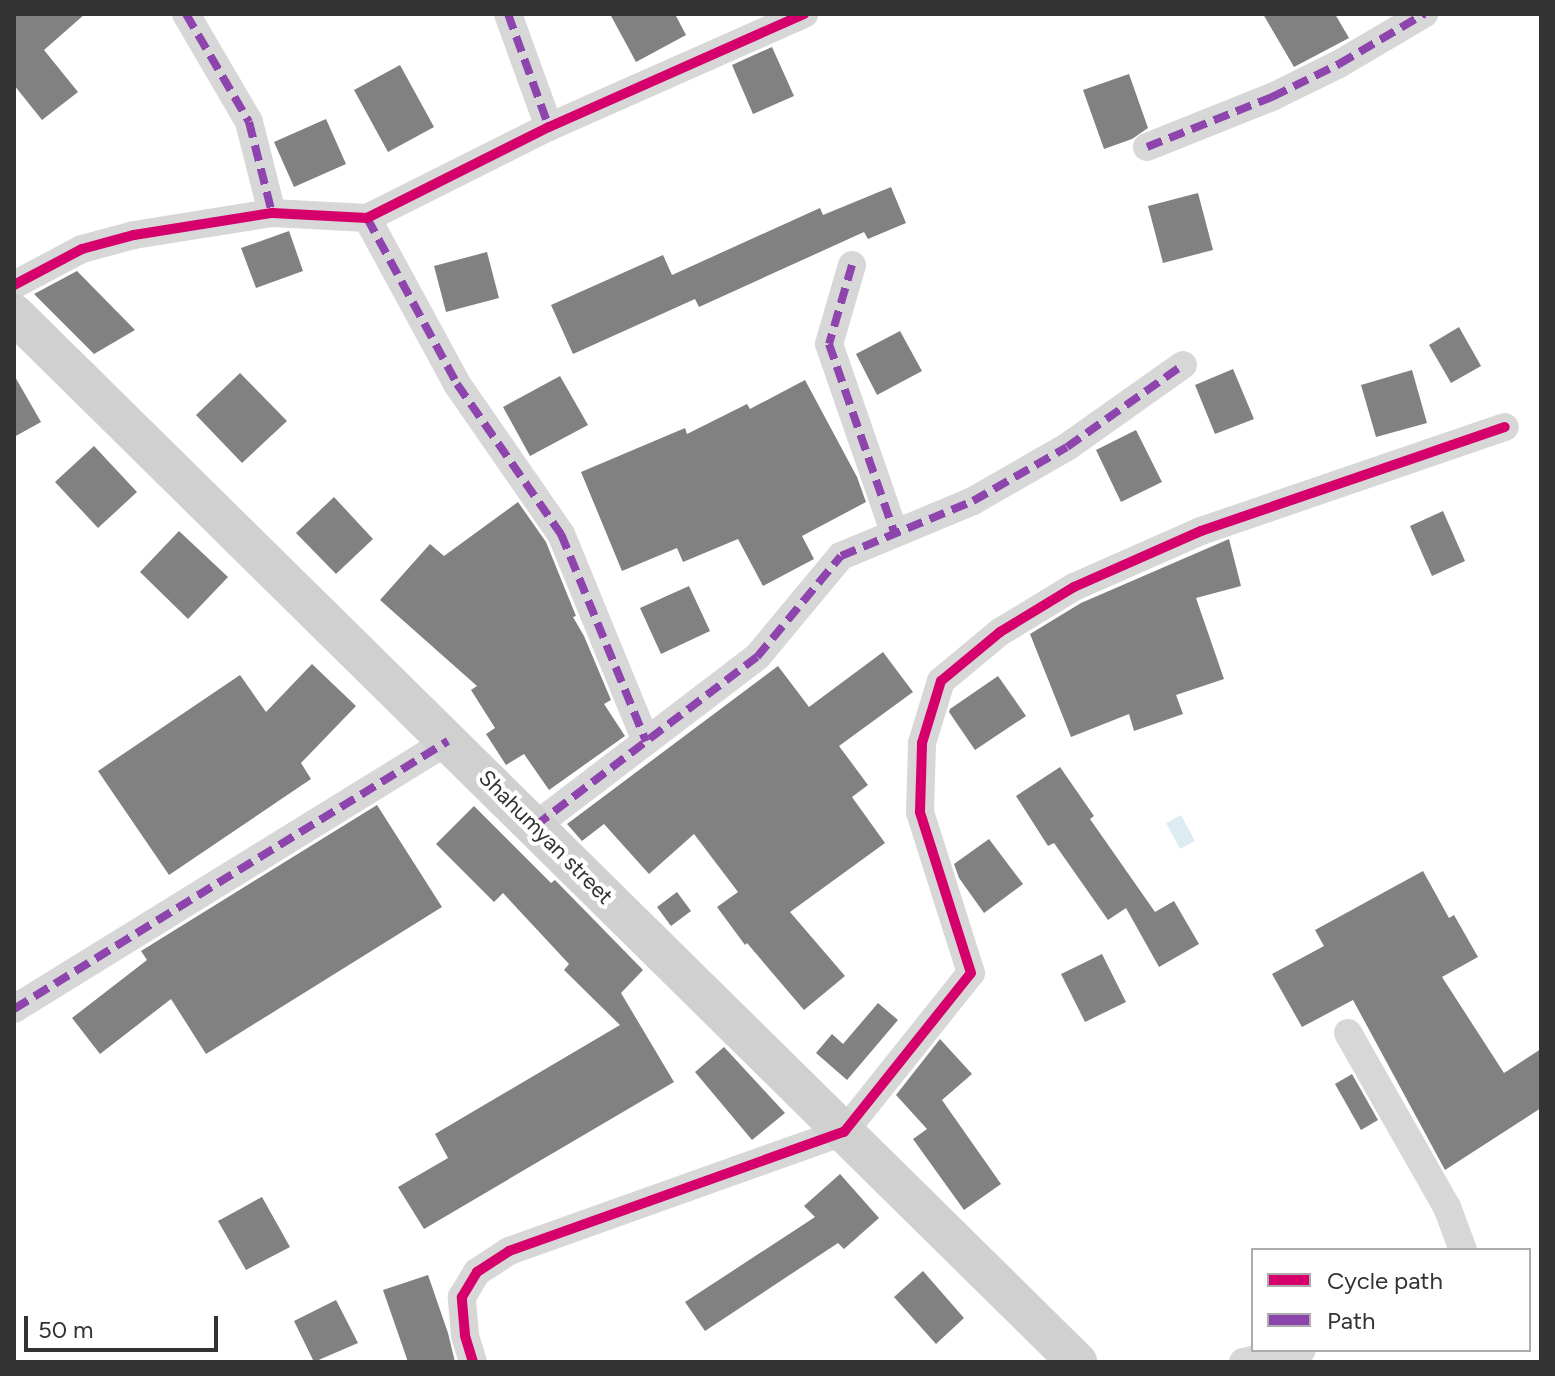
<!DOCTYPE html>
<style>
body{margin:0}
#map{position:relative;width:1555px;height:1376px;overflow:hidden;background:#fff;font-family:Figtree,sans-serif}
div>[style]{position:absolute}
.water>*{inset:0;background:#ddebf3}
.building>*{inset:0;background:#818181}
.street>*{height:28px;margin:-14px;padding:0 14px;transform-origin:14px;border-radius:14px;background:#d7d7d7}
.secondary>*{height:40px;margin:-20px;padding:0 20px;transform-origin:20px;border-radius:20px;background:#d0d0d0}
.quiet>*{height:8px;margin-top:-4px;transform-origin:0;background:repeating-linear-gradient(90deg,#8e44ad 0 16px,transparent 0 24px)}
.cycleway>*{height:10px;margin:-5px;padding:0 5px;transform-origin:5px;border-radius:5px;background:#d6006c}
span{translate:-50% -50%;white-space:nowrap;text-align:center;line-height:1.15;-webkit-text-stroke:8px #fff;paint-order:stroke}
.street-label{font-size:22px;color:#333}
.frame{position:absolute;inset:0;border:16px solid #333;pointer-events:none}
.legend{position:absolute;left:1251px;top:1248px;width:280px;height:104px;box-sizing:border-box;background:#fff;border:2px solid #adadad;margin:0;padding:10px 14px;list-style:none;font-size:24px;color:#333}
.legend li{display:flex;align-items:center;gap:16px;height:40px}
.legend b{width:40px;border:2px solid #adadad}
.scale{position:absolute;left:24px;top:1316px;width:194px;height:36px;box-sizing:border-box;border:4px solid #333;border-top:0;padding-left:10px;font-size:24px;line-height:28px;white-space:nowrap;color:#333;-webkit-text-stroke:6px #fff;paint-order:stroke}
</style>
<div id="map">
<div class="water">
<div style="clip-path:polygon(1181px 815px,1195px 841px,1180px 849px,1166px 823px)"></div>
</div>
<div class="building">
<div style="clip-path:polygon(14px 14px,85px 14px,44px 50px,78px 92px,42px 120px,14px 85px)"></div>
<div style="clip-path:polygon(610px 14px,675px 14px,686px 35px,636px 62px)"></div>
<div style="clip-path:polygon(1263px 14px,1335px 14px,1349px 38px,1294px 67px)"></div>
<div style="clip-path:polygon(772px 47px,794px 96px,753px 114px,732px 65px)"></div>
<div style="clip-path:polygon(400px 65px,434px 127px,388px 152px,354px 90px)"></div>
<div style="clip-path:polygon(1129px 74px,1148px 128px,1132px 139px,1104px 149px,1083px 90px)"></div>
<div style="clip-path:polygon(326px 119px,346px 164px,294px 187px,274px 142px)"></div>
<div style="clip-path:polygon(891px 187px,906px 223px,868px 239px,864px 232px,699px 307px,695px 299px,573px 354px,551px 305px,663px 255px,672px 275px,820px 208px,823px 215px)"></div>
<div style="clip-path:polygon(1198px 193px,1213px 250px,1163px 263px,1148px 206px)"></div>
<div style="clip-path:polygon(289px 231px,303px 271px,256px 288px,241px 248px)"></div>
<div style="clip-path:polygon(487px 252px,499px 298px,446px 312px,434px 266px)"></div>
<div style="clip-path:polygon(77px 271px,135px 330px,94px 354px,34px 294px)"></div>
<div style="clip-path:polygon(1459px 327px,1481px 366px,1451px 383px,1429px 345px)"></div>
<div style="clip-path:polygon(900px 331px,922px 371px,877px 395px,856px 354px)"></div>
<div style="clip-path:polygon(1233px 369px,1254px 419px,1215px 434px,1195px 385px)"></div>
<div style="clip-path:polygon(1412px 370px,1427px 423px,1376px 437px,1361px 385px)"></div>
<div style="clip-path:polygon(240px 373px,287px 421px,242px 463px,196px 415px)"></div>
<div style="clip-path:polygon(14px 375px,41px 422px,14px 437px)"></div>
<div style="clip-path:polygon(560px 376px,588px 425px,530px 456px,503px 407px)"></div>
<div style="clip-path:polygon(805px 380px,857px 477px,866px 502px,802px 536px,814px 559px,763px 586px,738px 539px,683px 562px,677px 548px,622px 571px,581px 472px,685px 428px,687px 434px,747px 404px,750px 409px)"></div>
<div style="clip-path:polygon(1136px 430px,1162px 482px,1121px 502px,1096px 450px)"></div>
<div style="clip-path:polygon(94px 446px,137px 492px,98px 528px,55px 482px)"></div>
<div style="clip-path:polygon(334px 497px,373px 539px,336px 574px,296px 533px)"></div>
<div style="clip-path:polygon(518px 502px,546px 542px,576px 616px,573px 617px,584px 636px,611px 700px,604px 704px,625px 736px,549px 790px,524px 754px,506px 765px,486px 734px,495px 728px,471px 690px,477px 686px,380px 600px,430px 544px,444px 556px)"></div>
<div style="clip-path:polygon(1443px 511px,1465px 561px,1432px 576px,1410px 526px)"></div>
<div style="clip-path:polygon(179px 531px,228px 577px,188px 619px,140px 572px)"></div>
<div style="clip-path:polygon(1229px 539px,1241px 586px,1196px 598px,1224px 679px,1176px 695px,1183px 714px,1134px 731px,1129px 714px,1071px 737px,1030px 634px,1081px 603px)"></div>
<div style="clip-path:polygon(689px 586px,710px 631px,661px 654px,640px 608px)"></div>
<div style="clip-path:polygon(883px 652px,913px 692px,839px 746px,868px 785px,852px 797px,885px 843px,790px 912px,845px 976px,804px 1010px,747px 943px,745px 945px,717px 907px,738px 892px,694px 834px,649px 874px,604px 824px,582px 841px,567px 824px,778px 666px,809px 707px)"></div>
<div style="clip-path:polygon(312px 664px,356px 706px,301px 763px,311px 779px,169px 875px,98px 771px,240px 675px,266px 712px)"></div>
<div style="clip-path:polygon(998px 676px,1026px 716px,975px 750px,949px 712px,950px 709px)"></div>
<div style="clip-path:polygon(1060px 767px,1094px 816px,1090px 819px,1155px 912px,1174px 901px,1199px 944px,1159px 967px,1126px 908px,1108px 920px,1054px 843px,1048px 846px,1016px 796px)"></div>
<div style="clip-path:polygon(377px 805px,442px 907px,206px 1054px,171px 999px,100px 1054px,72px 1018px,147px 960px,141px 951px)"></div>
<div style="clip-path:polygon(474px 806px,551px 883px,555px 880px,643px 970px,621px 993px,674px 1082px,424px 1229px,398px 1187px,448px 1158px,435px 1134px,620px 1025px,564px 970px,569px 964px,503px 893px,494px 902px,436px 844px)"></div>
<div style="clip-path:polygon(989px 839px,1023px 884px,984px 913px,959px 878px,954px 864px)"></div>
<div style="clip-path:polygon(1423px 871px,1449px 918px,1454px 915px,1478px 957px,1442px 977px,1504px 1073px,1541px 1049px,1541px 1108px,1445px 1170px,1353px 1000px,1302px 1027px,1272px 974px,1324px 946px,1315px 930px)"></div>
<div style="clip-path:polygon(677px 892px,691px 911px,671px 926px,657px 907px)"></div>
<div style="clip-path:polygon(1102px 954px,1126px 1002px,1085px 1022px,1061px 974px)"></div>
<div style="clip-path:polygon(878px 1003px,898px 1020px,847px 1080px,816px 1053px,832px 1034px,843px 1044px)"></div>
<div style="clip-path:polygon(940px 1039px,972px 1074px,942px 1100px,1001px 1184px,964px 1210px,913px 1139px,927px 1129px,896px 1095px)"></div>
<div style="clip-path:polygon(724px 1047px,785px 1113px,752px 1140px,695px 1072px)"></div>
<div style="clip-path:polygon(1352px 1074px,1378px 1120px,1361px 1130px,1335px 1084px)"></div>
<div style="clip-path:polygon(840px 1174px,879px 1218px,844px 1249px,838px 1243px,705px 1331px,685px 1302px,815px 1217px,804px 1206px)"></div>
<div style="clip-path:polygon(262px 1197px,290px 1247px,246px 1270px,218px 1221px)"></div>
<div style="clip-path:polygon(923px 1271px,964px 1318px,936px 1344px,894px 1297px)"></div>
<div style="clip-path:polygon(428px 1275px,448px 1333px,455px 1362px,408px 1362px,383px 1290px)"></div>
<div style="clip-path:polygon(336px 1300px,358px 1343px,314px 1362px,294px 1321px)"></div>
</div>
<div class="street">
<div style="left:186px;top:14px;width:125px;rotate:59.7deg"></div>
<div style="left:249px;top:122px;width:94px;rotate:75.8deg"></div>
<div style="left:508px;top:14px;width:120px;rotate:70.1deg"></div>
<div style="left:1147px;top:147px;width:135px;rotate:-21.8deg"></div>
<div style="left:1272px;top:97px;width:75px;rotate:-26.2deg"></div>
<div style="left:1339px;top:64px;width:99px;rotate:-30.5deg"></div>
<div style="left:367px;top:218px;width:189px;rotate:61.5deg"></div>
<div style="left:457px;top:384px;width:183px;rotate:55.3deg"></div>
<div style="left:561px;top:534px;width:224px;rotate:67.7deg"></div>
<div style="left:852px;top:265px;width:82px;rotate:106.2deg"></div>
<div style="left:829px;top:344px;width:199px;rotate:70.9deg"></div>
<div style="left:14px;top:285px;width:77px;rotate:-27.9deg"></div>
<div style="left:82px;top:249px;width:54px;rotate:-15.1deg"></div>
<div style="left:134px;top:235px;width:140px;rotate:-9.1deg"></div>
<div style="left:272px;top:213px;width:95px;rotate:3deg"></div>
<div style="left:367px;top:218px;width:203px;rotate:-26.6deg"></div>
<div style="left:549px;top:127px;width:279px;rotate:-23.9deg"></div>
<div style="left:535px;top:826px;width:279px;rotate:-37.3deg"></div>
<div style="left:757px;top:657px;width:131px;rotate:-50.3deg"></div>
<div style="left:841px;top:556px;width:143px;rotate:-22.6deg"></div>
<div style="left:973px;top:501px;width:108px;rotate:-29.9deg"></div>
<div style="left:1067px;top:447px;width:142px;rotate:-35.3deg"></div>
<div style="left:14px;top:1009px;width:510px;rotate:-31.7deg"></div>
<div style="left:1348px;top:1033px;width:200px;rotate:60.4deg"></div>
<div style="left:1447px;top:1207px;width:46px;rotate:69.6deg"></div>
<div style="left:473px;top:1362px;width:28px;rotate:-107deg"></div>
<div style="left:465px;top:1335px;width:38px;rotate:-95deg"></div>
<div style="left:462px;top:1297px;width:29px;rotate:-59deg"></div>
<div style="left:477px;top:1272px;width:38px;rotate:-33deg"></div>
<div style="left:509px;top:1251px;width:356px;rotate:-19.6deg"></div>
<div style="left:844px;top:1132px;width:203px;rotate:-51.4deg"></div>
<div style="left:971px;top:973px;width:169px;rotate:-107.6deg"></div>
<div style="left:920px;top:812px;width:69px;rotate:-88.3deg"></div>
<div style="left:922px;top:743px;width:65px;rotate:-73deg"></div>
<div style="left:941px;top:681px;width:77px;rotate:-39.7deg"></div>
<div style="left:1000px;top:632px;width:87px;rotate:-31.3deg"></div>
<div style="left:1074px;top:587px;width:139px;rotate:-23.8deg"></div>
<div style="left:1201px;top:531px;width:321px;rotate:-18.9deg"></div>
<div style="left:1243px;top:1362px;width:60px;rotate:-11.5deg"></div>
</div>
<div class="secondary">
<div style="left:14px;top:314px;width:1493px;rotate:44.59deg"></div>
</div>
<div class="quiet">
<div style="left:186px;top:14px;width:125px;rotate:59.7deg"></div>
<div style="left:249px;top:122px;width:94px;rotate:75.8deg"></div>
<div style="left:508px;top:14px;width:120px;rotate:70.1deg"></div>
<div style="left:1147px;top:147px;width:135px;rotate:-21.8deg"></div>
<div style="left:1272px;top:97px;width:75px;rotate:-26.2deg"></div>
<div style="left:1339px;top:64px;width:99px;rotate:-30.5deg"></div>
<div style="left:367px;top:218px;width:189px;rotate:61.5deg"></div>
<div style="left:457px;top:384px;width:183px;rotate:55.3deg"></div>
<div style="left:561px;top:534px;width:224px;rotate:67.7deg"></div>
<div style="left:852px;top:265px;width:82px;rotate:106.2deg"></div>
<div style="left:829px;top:344px;width:199px;rotate:70.9deg"></div>
<div style="left:535px;top:826px;width:279px;rotate:-37.3deg"></div>
<div style="left:757px;top:657px;width:131px;rotate:-50.3deg"></div>
<div style="left:841px;top:556px;width:143px;rotate:-22.6deg"></div>
<div style="left:973px;top:501px;width:108px;rotate:-29.9deg"></div>
<div style="left:1067px;top:447px;width:142px;rotate:-35.3deg"></div>
<div style="left:14px;top:1009px;width:510px;rotate:-31.7deg"></div>
</div>
<div class="cycleway">
<div style="left:14px;top:285px;width:77px;rotate:-27.9deg"></div>
<div style="left:82px;top:249px;width:54px;rotate:-15.1deg"></div>
<div style="left:134px;top:235px;width:140px;rotate:-9.1deg"></div>
<div style="left:272px;top:213px;width:95px;rotate:3deg"></div>
<div style="left:367px;top:218px;width:203px;rotate:-26.6deg"></div>
<div style="left:549px;top:127px;width:279px;rotate:-23.9deg"></div>
<div style="left:473px;top:1362px;width:28px;rotate:-107deg"></div>
<div style="left:465px;top:1335px;width:38px;rotate:-95deg"></div>
<div style="left:462px;top:1297px;width:29px;rotate:-59deg"></div>
<div style="left:477px;top:1272px;width:38px;rotate:-33deg"></div>
<div style="left:509px;top:1251px;width:356px;rotate:-19.6deg"></div>
<div style="left:844px;top:1132px;width:203px;rotate:-51.4deg"></div>
<div style="left:971px;top:973px;width:169px;rotate:-107.6deg"></div>
<div style="left:920px;top:812px;width:69px;rotate:-88.3deg"></div>
<div style="left:922px;top:743px;width:65px;rotate:-73deg"></div>
<div style="left:941px;top:681px;width:77px;rotate:-39.7deg"></div>
<div style="left:1000px;top:632px;width:87px;rotate:-31.3deg"></div>
<div style="left:1074px;top:587px;width:139px;rotate:-23.8deg"></div>
<div style="left:1201px;top:531px;width:321px;rotate:-18.9deg"></div>
</div>
<div class="street-label">
<span style="left:546px;top:837px;rotate:45deg">Shahumyan street</span>
</div>
<div class="frame"></div>
<ul class="legend">
<li><b style="height:10px;background:#d6006c"></b>Cycle path</li>
<li><b style="height:10px;background:#8e44ad"></b>Path</li>
</ul>
<div class="scale">50 m</div>
</div>
